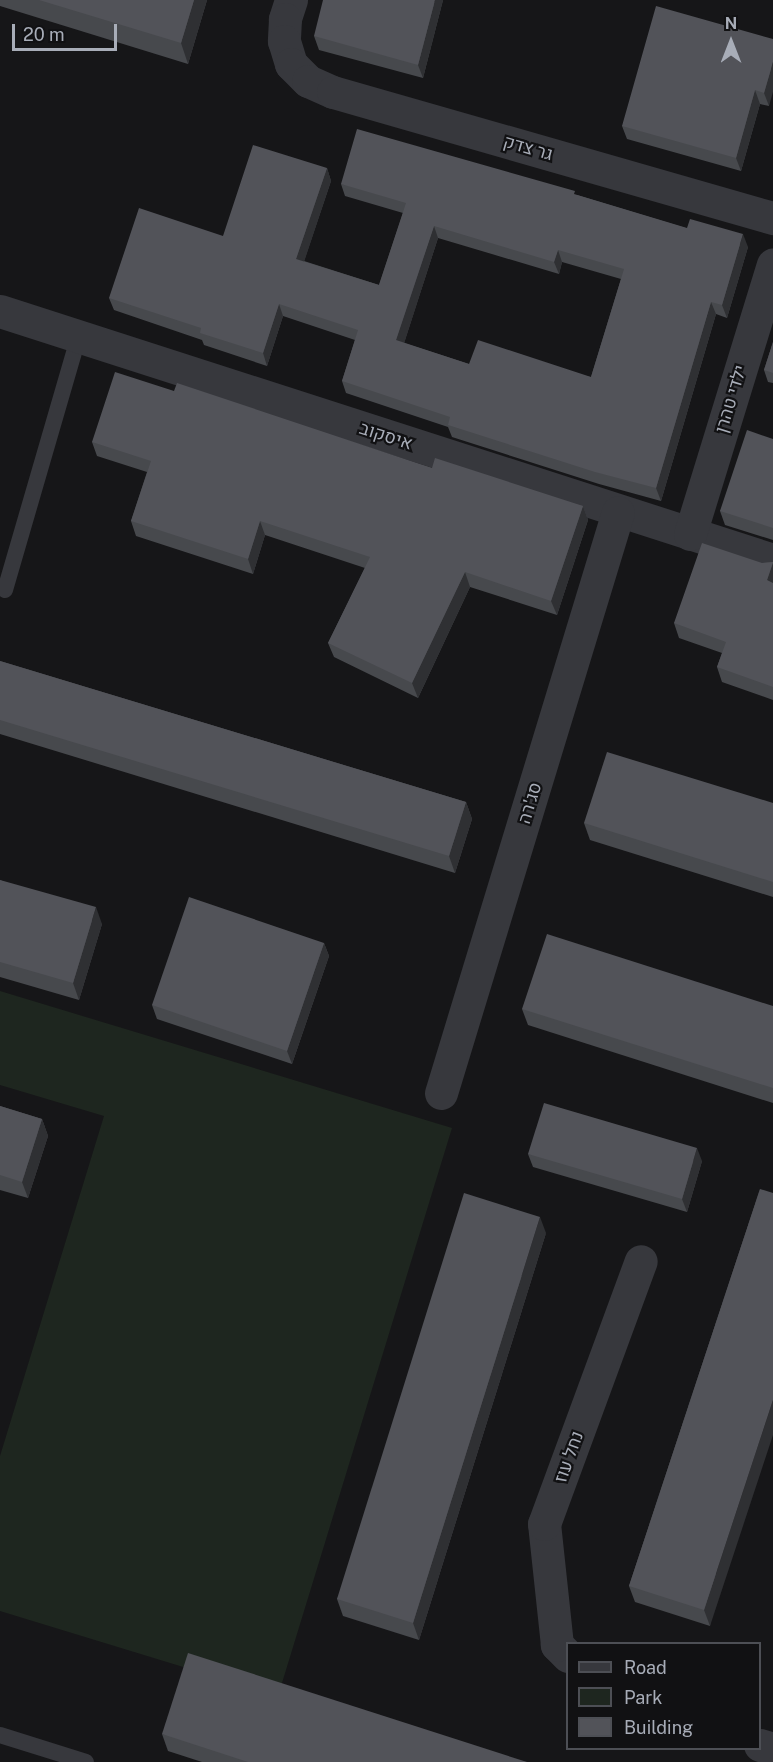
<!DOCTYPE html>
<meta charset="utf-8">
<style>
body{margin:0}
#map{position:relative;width:773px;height:1762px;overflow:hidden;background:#161618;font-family:"Public Sans",Heebo,sans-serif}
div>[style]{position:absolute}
.green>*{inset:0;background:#1e261f}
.lane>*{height:16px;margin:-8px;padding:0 8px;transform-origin:8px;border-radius:8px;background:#37383d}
.street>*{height:33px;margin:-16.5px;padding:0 16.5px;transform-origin:16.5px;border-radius:16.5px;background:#37383d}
.wall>*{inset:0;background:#47494d}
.shaded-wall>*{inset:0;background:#2f3033}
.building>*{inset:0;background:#525359}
span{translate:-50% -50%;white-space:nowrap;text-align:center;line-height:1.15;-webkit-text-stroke:4.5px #111113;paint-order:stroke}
.street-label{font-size:18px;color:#a8adb8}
.legend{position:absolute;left:566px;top:1642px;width:195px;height:108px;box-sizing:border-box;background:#111113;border:2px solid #4d4f55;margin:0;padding:8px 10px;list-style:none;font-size:18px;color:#a8adb8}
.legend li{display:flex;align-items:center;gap:12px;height:30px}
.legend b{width:30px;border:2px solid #4d4f55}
.north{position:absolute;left:701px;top:12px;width:60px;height:60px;-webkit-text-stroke:4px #111113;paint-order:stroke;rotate:0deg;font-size:16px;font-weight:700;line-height:24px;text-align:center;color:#a8adb8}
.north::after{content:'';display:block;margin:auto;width:21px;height:27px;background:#a8adb8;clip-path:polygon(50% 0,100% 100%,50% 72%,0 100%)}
.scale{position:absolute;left:12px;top:24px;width:105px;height:27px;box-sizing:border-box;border:3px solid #a8adb8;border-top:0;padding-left:8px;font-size:18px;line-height:21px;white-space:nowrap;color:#a8adb8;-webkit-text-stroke:4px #111113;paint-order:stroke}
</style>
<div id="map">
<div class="green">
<div style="clip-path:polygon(0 991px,452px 1128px,278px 1696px,0 1611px,0 1456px,104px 1116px,0 1085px)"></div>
</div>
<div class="lane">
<div style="left:5px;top:590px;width:265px;rotate:-73.8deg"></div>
<div style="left:0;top:1735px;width:90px;rotate:17.4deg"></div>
</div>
<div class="street">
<div style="left:291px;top:0;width:20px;rotate:108deg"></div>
<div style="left:285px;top:19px;width:22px;rotate:93deg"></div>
<div style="left:284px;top:41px;width:24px;rotate:73deg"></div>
<div style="left:291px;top:64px;width:24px;rotate:45deg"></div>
<div style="left:308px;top:81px;width:27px;rotate:24deg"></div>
<div style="left:333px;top:92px;width:458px;rotate:16deg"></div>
<div style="left:0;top:311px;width:812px;rotate:17.85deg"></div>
<div style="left:690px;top:534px;width:282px;rotate:-72.9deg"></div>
<div style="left:441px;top:1093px;width:607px;rotate:-73.06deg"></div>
<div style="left:568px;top:1656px;width:16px;rotate:-135deg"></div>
<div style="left:557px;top:1645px;width:122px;rotate:-96.1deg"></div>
<div style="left:544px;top:1524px;width:280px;rotate:-69.8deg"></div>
<div style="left:760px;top:1745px;width:14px;rotate:17deg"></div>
</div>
<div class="wall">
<div style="clip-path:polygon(0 0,207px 0,188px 64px,0 6px)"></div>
<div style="clip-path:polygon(443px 0,423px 78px,319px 50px,314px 36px)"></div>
<div style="clip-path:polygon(773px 39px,769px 106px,760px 104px,741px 171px,627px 139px,622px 126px)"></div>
<div style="clip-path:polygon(evenodd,327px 168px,331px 181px,304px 261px,379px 285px,403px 213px,345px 196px,341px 184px,577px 195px,748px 247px,727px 318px,716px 314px,661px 501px,599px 484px,452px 437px,448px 427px,346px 393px,342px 381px,355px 340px,283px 316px,267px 366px,204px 345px,202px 340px,114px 310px,109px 298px,223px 236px,327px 168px,438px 238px,559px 274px,562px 262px,621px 279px,591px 377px,469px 364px,404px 343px,438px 238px)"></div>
<div style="clip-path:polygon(773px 342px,773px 383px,768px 382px,764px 370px)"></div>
<div style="clip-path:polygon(174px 391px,432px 468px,583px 506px,588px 520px,557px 615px,470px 587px,418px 698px,334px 657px,328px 643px,365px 568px,265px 535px,253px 574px,136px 536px,131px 521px,147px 472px,97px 456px,92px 442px)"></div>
<div style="clip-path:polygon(773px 439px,773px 540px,725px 525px,720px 511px)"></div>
<div style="clip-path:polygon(773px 562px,773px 700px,722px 682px,717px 667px,722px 653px,679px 638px,674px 623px,762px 563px)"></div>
<div style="clip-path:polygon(0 661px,466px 802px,472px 819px,455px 873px,0 734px)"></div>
<div style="clip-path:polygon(773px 803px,773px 897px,590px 840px,584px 823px)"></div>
<div style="clip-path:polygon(0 880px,102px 924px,79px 1000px,0 977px)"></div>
<div style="clip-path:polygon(324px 943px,329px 956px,292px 1064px,157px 1019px,152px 1005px)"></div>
<div style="clip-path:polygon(773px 1006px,773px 1103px,528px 1025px,522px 1009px)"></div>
<div style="clip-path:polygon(0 1106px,42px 1119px,48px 1136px,28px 1198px,0 1190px)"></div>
<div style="clip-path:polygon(528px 1154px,702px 1161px,687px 1212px,533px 1167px)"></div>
<div style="clip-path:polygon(760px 1189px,710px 1626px,635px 1602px,629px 1586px)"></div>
<div style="clip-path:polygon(546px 1233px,419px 1640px,343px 1616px,337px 1599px)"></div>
<div style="clip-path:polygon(162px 1734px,527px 1762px,202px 1762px,168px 1751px)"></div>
</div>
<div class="shaded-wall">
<div style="clip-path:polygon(194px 0,207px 0,188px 64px,181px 43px)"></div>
<div style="clip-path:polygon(435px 0,443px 0,423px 78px,418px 65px)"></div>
<div style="clip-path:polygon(773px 62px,773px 92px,769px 106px,764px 93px)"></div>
<div style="clip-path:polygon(755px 90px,760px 104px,741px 171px,736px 158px)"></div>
<div style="clip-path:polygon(327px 168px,331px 181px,301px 271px,296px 259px)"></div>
<div style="clip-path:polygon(434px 226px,438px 238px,401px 353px,396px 340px)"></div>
<div style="clip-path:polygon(743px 234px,748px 247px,727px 318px,722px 305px)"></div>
<div style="clip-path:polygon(558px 250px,562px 262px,559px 274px,554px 262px)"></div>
<div style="clip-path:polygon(711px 302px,716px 314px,661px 501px,656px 488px)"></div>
<div style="clip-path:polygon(279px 304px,283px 316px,267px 366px,263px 353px)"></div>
<div style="clip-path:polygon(583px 506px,588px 520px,557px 615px,551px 601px)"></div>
<div style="clip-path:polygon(260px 521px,265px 535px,253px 574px,248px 559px)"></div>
<div style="clip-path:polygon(773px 563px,773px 593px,767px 580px)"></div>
<div style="clip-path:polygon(465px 572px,470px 587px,418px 698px,412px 683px)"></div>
<div style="clip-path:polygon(466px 802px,472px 819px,455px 873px,449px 856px)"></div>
<div style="clip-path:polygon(96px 907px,102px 924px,79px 1000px,73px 983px)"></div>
<div style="clip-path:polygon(324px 943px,329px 956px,292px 1064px,287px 1051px)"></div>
<div style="clip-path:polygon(42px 1119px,48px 1136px,28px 1198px,22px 1182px)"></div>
<div style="clip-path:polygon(697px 1148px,702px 1161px,687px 1212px,682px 1199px)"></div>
<div style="clip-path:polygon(540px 1217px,546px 1233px,419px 1640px,413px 1623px)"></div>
<div style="clip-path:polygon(773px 1400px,773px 1435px,710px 1626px,704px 1610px)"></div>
</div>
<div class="building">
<div style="clip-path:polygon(39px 0,194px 0,181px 43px)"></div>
<div style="clip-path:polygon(323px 0,435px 0,418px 65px,314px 36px)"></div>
<div style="clip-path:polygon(656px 6px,773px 39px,773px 62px,764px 93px,755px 90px,736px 158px,622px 126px)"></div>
<div style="clip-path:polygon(evenodd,357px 129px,575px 191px,574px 194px,687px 228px,690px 219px,743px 234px,722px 305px,711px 302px,656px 488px,595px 472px,448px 425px,450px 417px,342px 381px,358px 330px,279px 304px,263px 353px,200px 333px,201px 328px,109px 298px,139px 208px,223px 236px,253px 145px,327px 168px,296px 259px,379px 285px,406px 203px,341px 184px,357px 129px,434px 226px,554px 262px,558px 250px,624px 269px,591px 377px,478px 340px,469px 364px,396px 340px,434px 226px)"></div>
<div style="clip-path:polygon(773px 342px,773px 373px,764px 370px)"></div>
<div style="clip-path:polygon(115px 372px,174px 391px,177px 383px,432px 468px,435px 458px,583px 506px,551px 601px,465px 572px,412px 683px,328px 643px,370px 557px,260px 521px,248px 559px,131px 521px,151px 461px,92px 442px)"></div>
<div style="clip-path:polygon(747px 430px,773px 439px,773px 528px,720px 511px)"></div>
<div style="clip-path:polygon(702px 543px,762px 563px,773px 562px,767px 580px,773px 583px,773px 687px,717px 667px,726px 642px,674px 623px)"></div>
<div style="clip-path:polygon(0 661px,466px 802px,449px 856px,0 720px)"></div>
<div style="clip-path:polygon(607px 752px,773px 803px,773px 882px,584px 823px)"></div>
<div style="clip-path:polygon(0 880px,96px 907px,73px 983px,0 962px)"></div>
<div style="clip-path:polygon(189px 897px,324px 943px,287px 1051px,152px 1005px)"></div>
<div style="clip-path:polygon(547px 934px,773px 1006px,773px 1088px,522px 1009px)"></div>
<div style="clip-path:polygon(544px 1103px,697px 1148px,682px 1199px,528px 1154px)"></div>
<div style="clip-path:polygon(0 1106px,42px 1119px,22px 1182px,0 1175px)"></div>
<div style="clip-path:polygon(760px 1189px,773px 1193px,773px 1400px,704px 1610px,629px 1586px)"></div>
<div style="clip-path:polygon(464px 1193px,540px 1217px,413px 1623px,337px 1599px)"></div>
<div style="clip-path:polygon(188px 1653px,527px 1762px,248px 1762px,162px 1734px)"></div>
</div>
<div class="street-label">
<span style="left:528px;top:148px;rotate:16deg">גר צדק</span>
<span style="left:731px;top:399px;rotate:-73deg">ילדי טהרן</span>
<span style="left:386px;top:436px;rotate:18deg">איסקוב</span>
<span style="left:530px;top:803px;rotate:-73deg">סג'רה</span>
<span style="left:569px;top:1457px;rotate:-70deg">נחל עוז</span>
</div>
<ul class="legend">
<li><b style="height:8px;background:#37383d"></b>Road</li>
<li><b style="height:16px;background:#1e261f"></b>Park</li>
<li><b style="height:16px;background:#525359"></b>Building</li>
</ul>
<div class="north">N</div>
<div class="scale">20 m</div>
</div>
